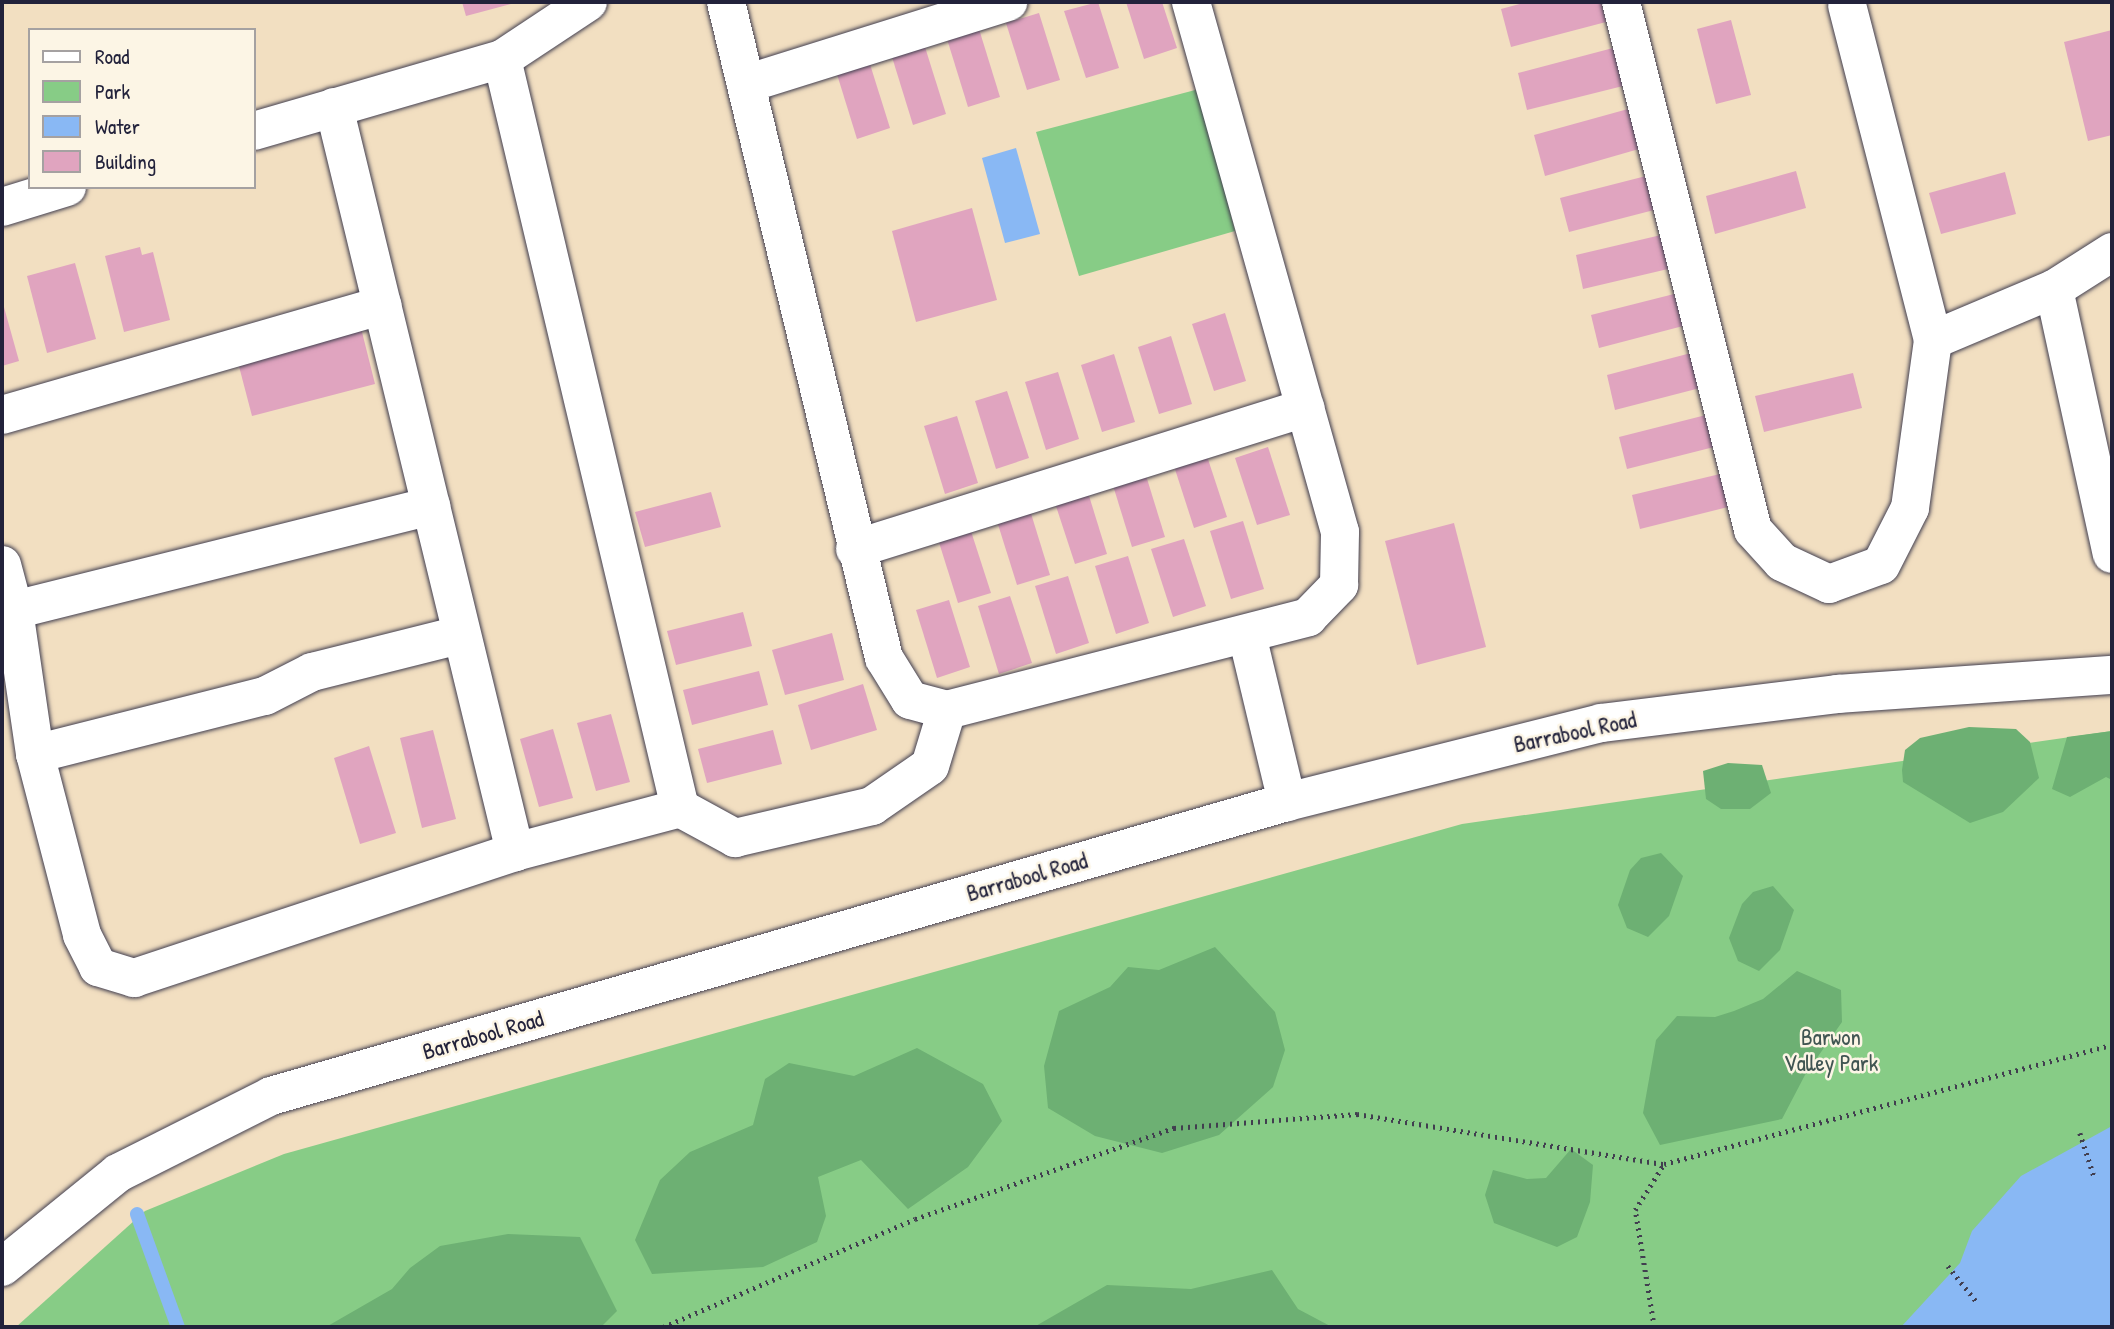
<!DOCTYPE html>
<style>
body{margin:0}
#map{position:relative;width:2114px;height:1329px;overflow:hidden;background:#f2dfc1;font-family:"Patrick Hand",sans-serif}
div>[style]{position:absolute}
.green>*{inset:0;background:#87cc86}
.forest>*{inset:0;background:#6db073}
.water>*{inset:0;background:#89b8f4}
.stream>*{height:14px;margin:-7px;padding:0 7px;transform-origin:7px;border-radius:7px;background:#89b8f4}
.building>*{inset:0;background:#e0a4bf}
.path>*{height:4.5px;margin-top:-2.25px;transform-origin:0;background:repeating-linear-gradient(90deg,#413e4f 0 2px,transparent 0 7px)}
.roads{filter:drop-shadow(0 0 2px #413e4f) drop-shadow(0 0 2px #413e4f)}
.minor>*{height:38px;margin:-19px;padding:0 19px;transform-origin:19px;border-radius:19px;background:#fff}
span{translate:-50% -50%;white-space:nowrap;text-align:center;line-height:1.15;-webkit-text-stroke:5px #fcf5e5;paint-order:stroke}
.street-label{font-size:23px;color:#22223b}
.park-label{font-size:23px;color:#405552}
.frame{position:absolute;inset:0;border:4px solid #22223b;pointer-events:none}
.legend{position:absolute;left:28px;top:28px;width:228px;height:161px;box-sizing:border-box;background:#fcf5e5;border:2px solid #a5a1a1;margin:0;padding:9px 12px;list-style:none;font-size:21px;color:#22223b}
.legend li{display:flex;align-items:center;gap:14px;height:35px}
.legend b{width:35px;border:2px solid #a5a1a1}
</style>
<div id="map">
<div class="green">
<div style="clip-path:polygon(1199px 89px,1235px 231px,1079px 276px,1036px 132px)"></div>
<div style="clip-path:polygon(2112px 731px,2112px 1327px,16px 1327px,145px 1211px,284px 1154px,1462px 824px)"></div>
</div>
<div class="forest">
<div style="clip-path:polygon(1969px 727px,2016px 729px,2030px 742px,2039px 778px,2003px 812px,1970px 823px,1903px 782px,1902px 770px,1905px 750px,1920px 738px)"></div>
<div style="clip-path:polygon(2112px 731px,2112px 780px,2106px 777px,2070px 797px,2052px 789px,2067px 737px)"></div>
<div style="clip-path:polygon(1728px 763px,1762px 765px,1771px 793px,1750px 809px,1721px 809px,1706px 799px,1703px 771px)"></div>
<div style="clip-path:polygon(1661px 853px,1683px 876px,1669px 916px,1648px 937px,1627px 928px,1618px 905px,1630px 870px,1641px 858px)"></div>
<div style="clip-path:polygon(1773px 886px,1794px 910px,1780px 950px,1759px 971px,1738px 961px,1729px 938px,1742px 904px,1753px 892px)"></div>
<div style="clip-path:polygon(1215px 947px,1275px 1012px,1285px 1050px,1273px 1087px,1219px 1135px,1162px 1153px,1095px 1136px,1048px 1108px,1044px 1066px,1059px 1011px,1110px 987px,1128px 967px,1159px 970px)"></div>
<div style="clip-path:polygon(1797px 971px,1841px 990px,1842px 1022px,1805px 1075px,1782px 1119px,1660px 1145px,1643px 1113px,1656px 1040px,1677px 1016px,1715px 1017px,1734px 1011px,1763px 999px)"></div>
<div style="clip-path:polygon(917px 1048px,983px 1084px,1002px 1121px,968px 1167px,908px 1209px,861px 1160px,818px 1177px,826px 1216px,817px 1242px,763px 1267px,652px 1274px,635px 1240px,660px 1180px,690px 1152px,753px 1125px,765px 1079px,789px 1063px,854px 1076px)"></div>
<div style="clip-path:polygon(1571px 1149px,1593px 1165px,1590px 1202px,1577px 1237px,1557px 1247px,1494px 1223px,1485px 1195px,1493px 1170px,1527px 1179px,1546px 1178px)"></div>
<div style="clip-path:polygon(508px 1234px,580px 1237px,617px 1311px,601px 1327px,326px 1327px,392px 1289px,410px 1268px,440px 1246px)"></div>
<div style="clip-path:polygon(1272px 1270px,1298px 1309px,1332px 1327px,1034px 1327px,1107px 1285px,1191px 1289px)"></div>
</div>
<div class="water">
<div style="clip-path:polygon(1016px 148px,1040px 234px,1005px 243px,982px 158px)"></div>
<div style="clip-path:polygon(2112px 1126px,2112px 1327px,1901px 1327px,1960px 1263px,1972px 1231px,2021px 1176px)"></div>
</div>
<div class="stream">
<div style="left:137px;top:1214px;width:120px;rotate:70.1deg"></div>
</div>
<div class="building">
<div style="clip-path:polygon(462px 2px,515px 2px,515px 3px,466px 16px)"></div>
<div style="clip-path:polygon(1098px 2px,1119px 68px,1086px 78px,1064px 11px)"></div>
<div style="clip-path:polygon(1126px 2px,1162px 2px,1177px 48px,1144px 59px)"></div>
<div style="clip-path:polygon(1527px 2px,1601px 2px,1606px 22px,1511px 47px,1501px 9px)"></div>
<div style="clip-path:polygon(1039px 13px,1060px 80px,1027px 90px,1006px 23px)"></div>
<div style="clip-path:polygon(1731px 20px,1751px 95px,1716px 104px,1697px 29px)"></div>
<div style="clip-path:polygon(979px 29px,1000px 97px,968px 107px,947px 39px)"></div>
<div style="clip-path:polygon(2112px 30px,2112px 135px,2088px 141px,2064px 42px)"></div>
<div style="clip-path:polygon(925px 47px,946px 114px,913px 125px,892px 57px)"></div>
<div style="clip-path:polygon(1613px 48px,1623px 86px,1527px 110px,1518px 73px)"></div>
<div style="clip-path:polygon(869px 61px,890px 128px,857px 139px,836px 71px)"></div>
<div style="clip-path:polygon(1628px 109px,1639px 149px,1545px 176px,1534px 135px)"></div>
<div style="clip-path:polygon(1796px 171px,1806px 208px,1715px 234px,1706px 196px)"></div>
<div style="clip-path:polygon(2005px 172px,2016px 214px,1941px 234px,1929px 193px)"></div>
<div style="clip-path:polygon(1646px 176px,1654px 210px,1569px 232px,1560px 198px)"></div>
<div style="clip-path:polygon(972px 208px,997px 300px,916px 322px,892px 231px)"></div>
<div style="clip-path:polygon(1661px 235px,1668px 269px,1583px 289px,1576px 255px)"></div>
<div style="clip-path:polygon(140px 247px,142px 255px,153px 252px,170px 320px,124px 332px,105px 256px)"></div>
<div style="clip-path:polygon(75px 263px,96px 339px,47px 353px,27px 276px)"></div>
<div style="clip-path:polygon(1674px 294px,1683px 326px,1599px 348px,1591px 315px)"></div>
<div style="clip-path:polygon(2px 300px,19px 361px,2px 366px)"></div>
<div style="clip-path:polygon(1225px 313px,1246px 381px,1214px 391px,1192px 324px)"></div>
<div style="clip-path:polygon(359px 320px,375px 384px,252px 416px,235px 351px)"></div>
<div style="clip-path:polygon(1171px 336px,1192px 404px,1159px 414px,1138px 347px)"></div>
<div style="clip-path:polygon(1691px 353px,1700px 388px,1615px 410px,1607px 375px)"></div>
<div style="clip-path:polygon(1114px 354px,1135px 422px,1102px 432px,1081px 365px)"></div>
<div style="clip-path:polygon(1058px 372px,1079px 439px,1046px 450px,1025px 382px)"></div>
<div style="clip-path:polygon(1853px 373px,1862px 408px,1764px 432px,1755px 396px)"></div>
<div style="clip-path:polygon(1007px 391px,1029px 458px,996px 469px,975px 401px)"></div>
<div style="clip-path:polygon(1706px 415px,1714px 447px,1627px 469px,1619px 437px)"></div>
<div style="clip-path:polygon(957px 416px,978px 483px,945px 494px,924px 426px)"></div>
<div style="clip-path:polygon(1268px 447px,1290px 515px,1257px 525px,1235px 458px)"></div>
<div style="clip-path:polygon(1205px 450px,1227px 517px,1194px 528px,1172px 460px)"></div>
<div style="clip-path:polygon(1144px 469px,1165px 537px,1132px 547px,1111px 479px)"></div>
<div style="clip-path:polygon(1720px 474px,1728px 507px,1640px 529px,1632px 495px)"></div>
<div style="clip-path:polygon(1086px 486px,1107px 554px,1075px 564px,1053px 497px)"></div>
<div style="clip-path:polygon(711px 492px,721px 527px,645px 547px,635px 512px)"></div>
<div style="clip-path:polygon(1029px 507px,1050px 575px,1017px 585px,996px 518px)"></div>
<div style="clip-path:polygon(1243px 521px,1264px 589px,1231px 599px,1210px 531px)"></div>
<div style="clip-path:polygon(1454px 523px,1486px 647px,1417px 665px,1385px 541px)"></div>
<div style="clip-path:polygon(969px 525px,991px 593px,958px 603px,937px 536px)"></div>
<div style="clip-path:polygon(1184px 539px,1206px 606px,1173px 617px,1151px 549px)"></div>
<div style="clip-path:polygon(1128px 556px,1149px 623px,1116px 634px,1095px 566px)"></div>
<div style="clip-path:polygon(1068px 576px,1089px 643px,1056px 654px,1035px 586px)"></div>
<div style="clip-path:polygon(1010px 596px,1032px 663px,999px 674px,978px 606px)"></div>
<div style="clip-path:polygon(949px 600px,970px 667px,937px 678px,916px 610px)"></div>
<div style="clip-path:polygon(743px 612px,752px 646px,676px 665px,667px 631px)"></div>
<div style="clip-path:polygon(832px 633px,844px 680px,785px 695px,772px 650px)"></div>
<div style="clip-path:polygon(759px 671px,768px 705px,692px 725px,683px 690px)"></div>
<div style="clip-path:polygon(863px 684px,877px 730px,811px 750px,798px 705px)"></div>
<div style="clip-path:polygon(611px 714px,630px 782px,596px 791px,577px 723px)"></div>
<div style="clip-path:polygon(553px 729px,573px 798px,539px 807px,520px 739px)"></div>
<div style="clip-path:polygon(433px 730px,456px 819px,422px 828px,400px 738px)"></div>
<div style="clip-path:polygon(773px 730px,782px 764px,707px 783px,698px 749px)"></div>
<div style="clip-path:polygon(369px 746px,396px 833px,360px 844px,334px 758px)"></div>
</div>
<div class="path">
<div style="left:2080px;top:1133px;width:45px;rotate:72deg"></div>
<div style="left:1948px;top:1266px;width:45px;rotate:51.3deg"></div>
<div style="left:663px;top:1327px;width:274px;rotate:-23.2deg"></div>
<div style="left:915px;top:1219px;width:275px;rotate:-19.4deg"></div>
<div style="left:1174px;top:1128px;width:184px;rotate:-4.4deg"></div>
<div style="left:1357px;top:1114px;width:311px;rotate:9.3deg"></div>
<div style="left:1654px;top:1327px;width:119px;rotate:-99.2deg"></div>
<div style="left:1635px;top:1210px;width:54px;rotate:-57.8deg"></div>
<div style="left:1664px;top:1164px;width:464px;rotate:-14.9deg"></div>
</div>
<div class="roads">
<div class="minor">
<div style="left:726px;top:2px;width:675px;rotate:76.46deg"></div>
<div style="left:884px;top:658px;width:49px;rotate:58.2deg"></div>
<div style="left:910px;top:700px;width:38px;rotate:15deg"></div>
<div style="left:947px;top:710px;width:373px;rotate:-14.4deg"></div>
<div style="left:1308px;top:617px;width:45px;rotate:-45.9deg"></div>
<div style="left:1339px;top:585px;width:53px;rotate:-88.9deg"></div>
<div style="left:1340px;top:532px;width:551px;rotate:-105.7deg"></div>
<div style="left:1621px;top:2px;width:544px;rotate:75.96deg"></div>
<div style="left:1753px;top:530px;width:43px;rotate:47.8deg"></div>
<div style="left:1782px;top:562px;width:52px;rotate:25.1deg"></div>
<div style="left:1829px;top:584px;width:55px;rotate:-20.1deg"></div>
<div style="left:1881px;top:565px;width:64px;rotate:-63deg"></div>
<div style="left:1910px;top:508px;width:170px;rotate:-82.2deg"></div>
<div style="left:1933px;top:340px;width:345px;rotate:-104.4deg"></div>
<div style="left:502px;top:59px;width:770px;rotate:76.63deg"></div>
<div style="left:746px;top:84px;width:275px;rotate:-17.4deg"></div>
<div style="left:334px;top:107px;width:767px;rotate:76.34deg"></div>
<div style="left:254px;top:131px;width:258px;rotate:-16.2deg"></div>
<div style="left:502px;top:59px;width:103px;rotate:-33.5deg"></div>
<div style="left:2px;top:207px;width:68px;rotate:-17.1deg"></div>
<div style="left:2054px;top:289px;width:271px;rotate:77.7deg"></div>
<div style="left:1933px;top:340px;width:131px;rotate:-22.9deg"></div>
<div style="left:2054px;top:289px;width:69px;rotate:-32.5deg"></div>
<div style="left:2px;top:415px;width:396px;rotate:-16.1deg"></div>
<div style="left:855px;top:549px;width:472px;rotate:-17.4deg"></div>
<div style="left:2px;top:565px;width:47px;rotate:75.1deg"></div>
<div style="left:14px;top:610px;width:146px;rotate:81.7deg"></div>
<div style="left:35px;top:754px;width:187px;rotate:75.4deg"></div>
<div style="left:82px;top:935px;width:36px;rotate:63deg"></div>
<div style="left:98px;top:967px;width:38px;rotate:17deg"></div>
<div style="left:134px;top:978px;width:401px;rotate:-18.3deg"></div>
<div style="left:515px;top:852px;width:171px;rotate:-14.9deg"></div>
<div style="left:680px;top:808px;width:63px;rotate:28.6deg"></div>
<div style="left:735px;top:838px;width:141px;rotate:-13.1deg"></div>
<div style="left:872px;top:806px;width:70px;rotate:-34.6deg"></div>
<div style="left:930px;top:766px;width:59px;rotate:-73.1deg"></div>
<div style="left:14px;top:610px;width:430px;rotate:-14deg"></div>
<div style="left:1247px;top:635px;width:172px;rotate:76.5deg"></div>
<div style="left:35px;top:754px;width:237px;rotate:-14.2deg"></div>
<div style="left:265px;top:696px;width:53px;rotate:-27.1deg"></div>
<div style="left:312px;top:672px;width:152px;rotate:-14.1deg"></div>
<div style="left:2px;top:1267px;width:149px;rotate:-39deg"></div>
<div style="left:118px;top:1173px;width:171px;rotate:-26.7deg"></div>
<div style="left:271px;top:1096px;width:1058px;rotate:-16.14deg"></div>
<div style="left:1287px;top:802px;width:324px;rotate:-14.1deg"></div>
<div style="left:1601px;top:723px;width:239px;rotate:-7deg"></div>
<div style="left:1838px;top:694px;width:275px;rotate:-4deg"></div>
</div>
</div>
<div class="street-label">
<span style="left:1575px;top:732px;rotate:-12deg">Barrabool Road</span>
<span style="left:1027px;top:877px;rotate:-16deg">Barrabool Road</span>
<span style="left:483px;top:1035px;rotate:-16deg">Barrabool Road</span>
</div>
<div class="park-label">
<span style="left:1831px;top:1050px">Barwon<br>Valley Park</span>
</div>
<div class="frame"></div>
<ul class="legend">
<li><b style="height:9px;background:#fff"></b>Road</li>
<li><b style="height:19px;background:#87cc86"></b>Park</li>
<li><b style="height:19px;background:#89b8f4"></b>Water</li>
<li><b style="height:19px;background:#e0a4bf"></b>Building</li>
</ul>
</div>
